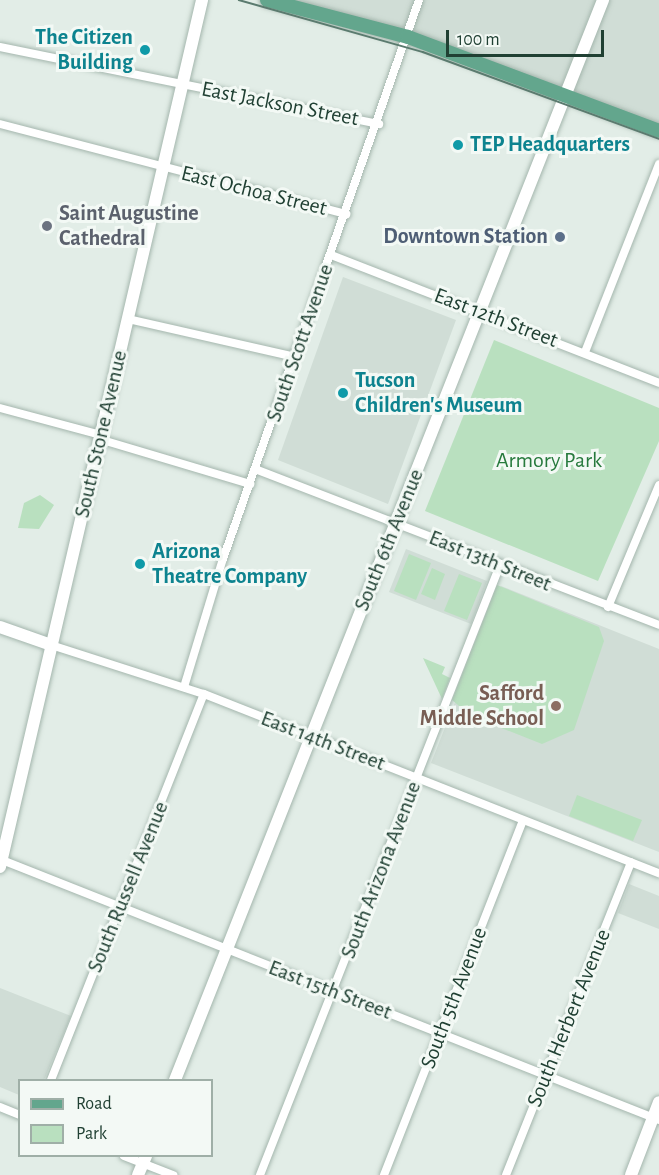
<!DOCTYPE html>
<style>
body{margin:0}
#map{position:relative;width:659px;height:1175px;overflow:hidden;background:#e2ede7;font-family:"Alegreya Sans",sans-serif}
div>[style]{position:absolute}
.built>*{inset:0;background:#d0ddd6}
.green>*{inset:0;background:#b9e0bf}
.roads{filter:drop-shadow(0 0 2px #a4b6ad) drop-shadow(0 0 2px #a4b6ad)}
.street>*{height:8px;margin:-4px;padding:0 4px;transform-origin:4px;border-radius:4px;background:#fff}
.secondary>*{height:12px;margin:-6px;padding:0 6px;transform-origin:6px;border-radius:6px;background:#fff}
.primary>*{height:14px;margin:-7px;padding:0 7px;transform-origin:7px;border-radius:7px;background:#63a68d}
.tram>*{height:1.5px;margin:-0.75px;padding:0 0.75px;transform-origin:0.75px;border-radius:0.75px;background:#5b7b6f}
.dots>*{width:16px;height:16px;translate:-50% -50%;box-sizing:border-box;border:3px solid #f3f9f5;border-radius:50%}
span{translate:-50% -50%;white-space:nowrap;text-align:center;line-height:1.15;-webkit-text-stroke:6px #f3f9f5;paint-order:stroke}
.culture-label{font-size:22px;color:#0d838f;font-weight:700}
.right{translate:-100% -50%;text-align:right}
.left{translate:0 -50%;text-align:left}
.street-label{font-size:22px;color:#204033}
.worship-label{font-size:22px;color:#5b616d;font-weight:700}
.service-label{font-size:22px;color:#4e5e75;font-weight:700}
.park-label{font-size:22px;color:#277a3d}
.education-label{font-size:22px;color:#785e54;font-weight:700}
.legend{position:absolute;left:18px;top:1079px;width:195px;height:78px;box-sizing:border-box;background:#f3f9f5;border:2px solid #9fafa7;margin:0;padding:8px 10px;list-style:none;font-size:18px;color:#204033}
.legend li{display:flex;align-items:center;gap:12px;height:30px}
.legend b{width:30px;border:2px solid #9fafa7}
.scale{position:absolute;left:446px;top:30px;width:158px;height:27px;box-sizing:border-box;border:3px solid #204033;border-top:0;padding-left:8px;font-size:18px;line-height:21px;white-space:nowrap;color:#204033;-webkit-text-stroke:4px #f3f9f5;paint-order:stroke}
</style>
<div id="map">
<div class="built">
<div style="clip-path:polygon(265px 0,659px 0,659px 132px,450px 53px)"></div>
<div style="clip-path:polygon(343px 277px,456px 320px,388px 504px,278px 460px)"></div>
<div style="clip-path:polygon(406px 549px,487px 581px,471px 624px,389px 592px)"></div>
<div style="clip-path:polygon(501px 586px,659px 649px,659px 852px,431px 763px)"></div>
<div style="clip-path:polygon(629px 884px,659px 896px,659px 929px,618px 913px)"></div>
<div style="clip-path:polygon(0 988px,71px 1016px,44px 1080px,20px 1080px,19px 1095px,0 1087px)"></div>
</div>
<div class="green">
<div style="clip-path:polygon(494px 340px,659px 408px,659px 441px,598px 581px,425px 511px)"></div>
<div style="clip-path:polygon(40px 495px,54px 505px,39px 529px,18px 528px,24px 503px)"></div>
<div style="clip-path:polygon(409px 554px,431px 563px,416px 600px,394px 591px)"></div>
<div style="clip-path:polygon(432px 568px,445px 574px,435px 600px,421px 594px)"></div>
<div style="clip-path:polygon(459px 574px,482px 583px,467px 620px,444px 611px)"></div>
<div style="clip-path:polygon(497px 585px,599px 627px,604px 641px,574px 730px,542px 744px,471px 716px,452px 700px)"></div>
<div style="clip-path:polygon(423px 658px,445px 667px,442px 674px,450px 678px,442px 699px)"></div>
<div style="clip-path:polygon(577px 795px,642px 820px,633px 841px,569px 816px)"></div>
</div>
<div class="roads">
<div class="street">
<div style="left:0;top:47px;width:387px;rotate:11.5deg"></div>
<div style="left:0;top:124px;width:358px;rotate:14.6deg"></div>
<div style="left:331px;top:255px;width:352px;rotate:21.3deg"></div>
<div style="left:128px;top:319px;width:171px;rotate:12.8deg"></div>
<div style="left:585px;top:352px;width:202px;rotate:-68.5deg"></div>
<div style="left:0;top:408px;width:105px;rotate:15deg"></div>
<div style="left:99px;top:439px;width:158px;rotate:16.6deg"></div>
<div style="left:255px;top:469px;width:433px;rotate:21.1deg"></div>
<div style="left:608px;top:607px;width:132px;rotate:-67.3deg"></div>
<div style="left:51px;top:645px;width:161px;rotate:17.8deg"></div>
<div style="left:204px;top:694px;width:489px;rotate:21.5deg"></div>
<div style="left:184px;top:687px;width:134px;rotate:-73.1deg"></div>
<div style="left:223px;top:559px;width:592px;rotate:-70.68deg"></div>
<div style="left:2px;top:860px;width:707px;rotate:21.59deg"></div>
<div style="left:51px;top:1080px;width:415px;rotate:-68.4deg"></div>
<div style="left:0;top:1107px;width:22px;rotate:22deg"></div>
<div style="left:124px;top:1156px;width:53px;rotate:21.2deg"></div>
<div style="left:260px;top:1175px;width:656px;rotate:-68.52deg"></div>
<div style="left:384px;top:1175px;width:381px;rotate:-68.6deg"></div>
<div style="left:506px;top:1175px;width:337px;rotate:-68.2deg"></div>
</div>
<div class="secondary">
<div style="left:0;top:627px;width:54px;rotate:19.4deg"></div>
<div style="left:0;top:867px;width:890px;rotate:-76.88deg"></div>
<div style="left:175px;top:1080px;width:1162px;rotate:-68.38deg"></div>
<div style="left:138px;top:1175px;width:21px;rotate:-67deg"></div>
<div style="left:631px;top:1175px;width:78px;rotate:-69deg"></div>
</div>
<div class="primary">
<div style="left:267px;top:0;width:146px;rotate:14.7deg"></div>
<div style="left:408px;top:37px;width:268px;rotate:20.5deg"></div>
</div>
</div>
<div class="tram">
<div style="left:239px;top:0;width:191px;rotate:15.8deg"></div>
<div style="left:423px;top:52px;width:252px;rotate:20.2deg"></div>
</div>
<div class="dots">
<div style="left:145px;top:50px;background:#0f9aa8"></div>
<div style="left:458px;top:145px;background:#0f9aa8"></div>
<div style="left:47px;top:226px;background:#6b7280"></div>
<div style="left:560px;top:237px;background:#5c6f8a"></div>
<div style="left:343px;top:393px;background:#0f9aa8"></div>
<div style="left:140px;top:564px;background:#0f9aa8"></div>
<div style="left:556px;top:706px;background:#8d6e63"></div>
</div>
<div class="culture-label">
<span class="right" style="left:133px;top:50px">The Citizen<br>Building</span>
<span class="left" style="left:470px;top:145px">TEP Headquarters</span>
<span class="left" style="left:355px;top:393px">Tucson<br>Children's Museum</span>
<span class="left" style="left:152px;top:564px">Arizona<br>Theatre Company</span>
</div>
<div class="street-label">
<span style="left:280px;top:104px;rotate:11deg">East Jackson Street</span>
<span style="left:254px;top:191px;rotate:14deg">East Ochoa Street</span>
<span style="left:496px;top:318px;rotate:21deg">East 12th Street</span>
<span style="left:300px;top:343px;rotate:-71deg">South Scott Avenue</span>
<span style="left:101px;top:434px;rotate:-77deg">South Stone Avenue</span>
<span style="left:389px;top:540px;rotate:-68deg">South 6th Avenue</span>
<span style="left:490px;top:561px;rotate:22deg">East 13th Street</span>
<span style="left:323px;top:741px;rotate:21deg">East 14th Street</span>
<span style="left:381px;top:870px;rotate:-69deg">South Arizona Avenue</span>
<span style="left:128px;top:887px;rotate:-68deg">South Russell Avenue</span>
<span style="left:330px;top:990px;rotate:21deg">East 15th Street</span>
<span style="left:454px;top:998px;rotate:-69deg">South 5th Avenue</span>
<span style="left:569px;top:1018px;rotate:-68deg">South Herbert Avenue</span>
</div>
<div class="worship-label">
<span class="left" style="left:59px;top:226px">Saint Augustine<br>Cathedral</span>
</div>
<div class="service-label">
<span class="right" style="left:548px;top:237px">Downtown Station</span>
</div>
<div class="park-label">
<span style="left:549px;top:461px">Armory Park</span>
</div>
<div class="education-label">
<span class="right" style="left:544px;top:706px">Safford<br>Middle School</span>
</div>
<ul class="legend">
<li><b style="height:8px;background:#63a68d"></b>Road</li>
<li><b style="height:16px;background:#b9e0bf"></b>Park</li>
</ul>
<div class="scale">100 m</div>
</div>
